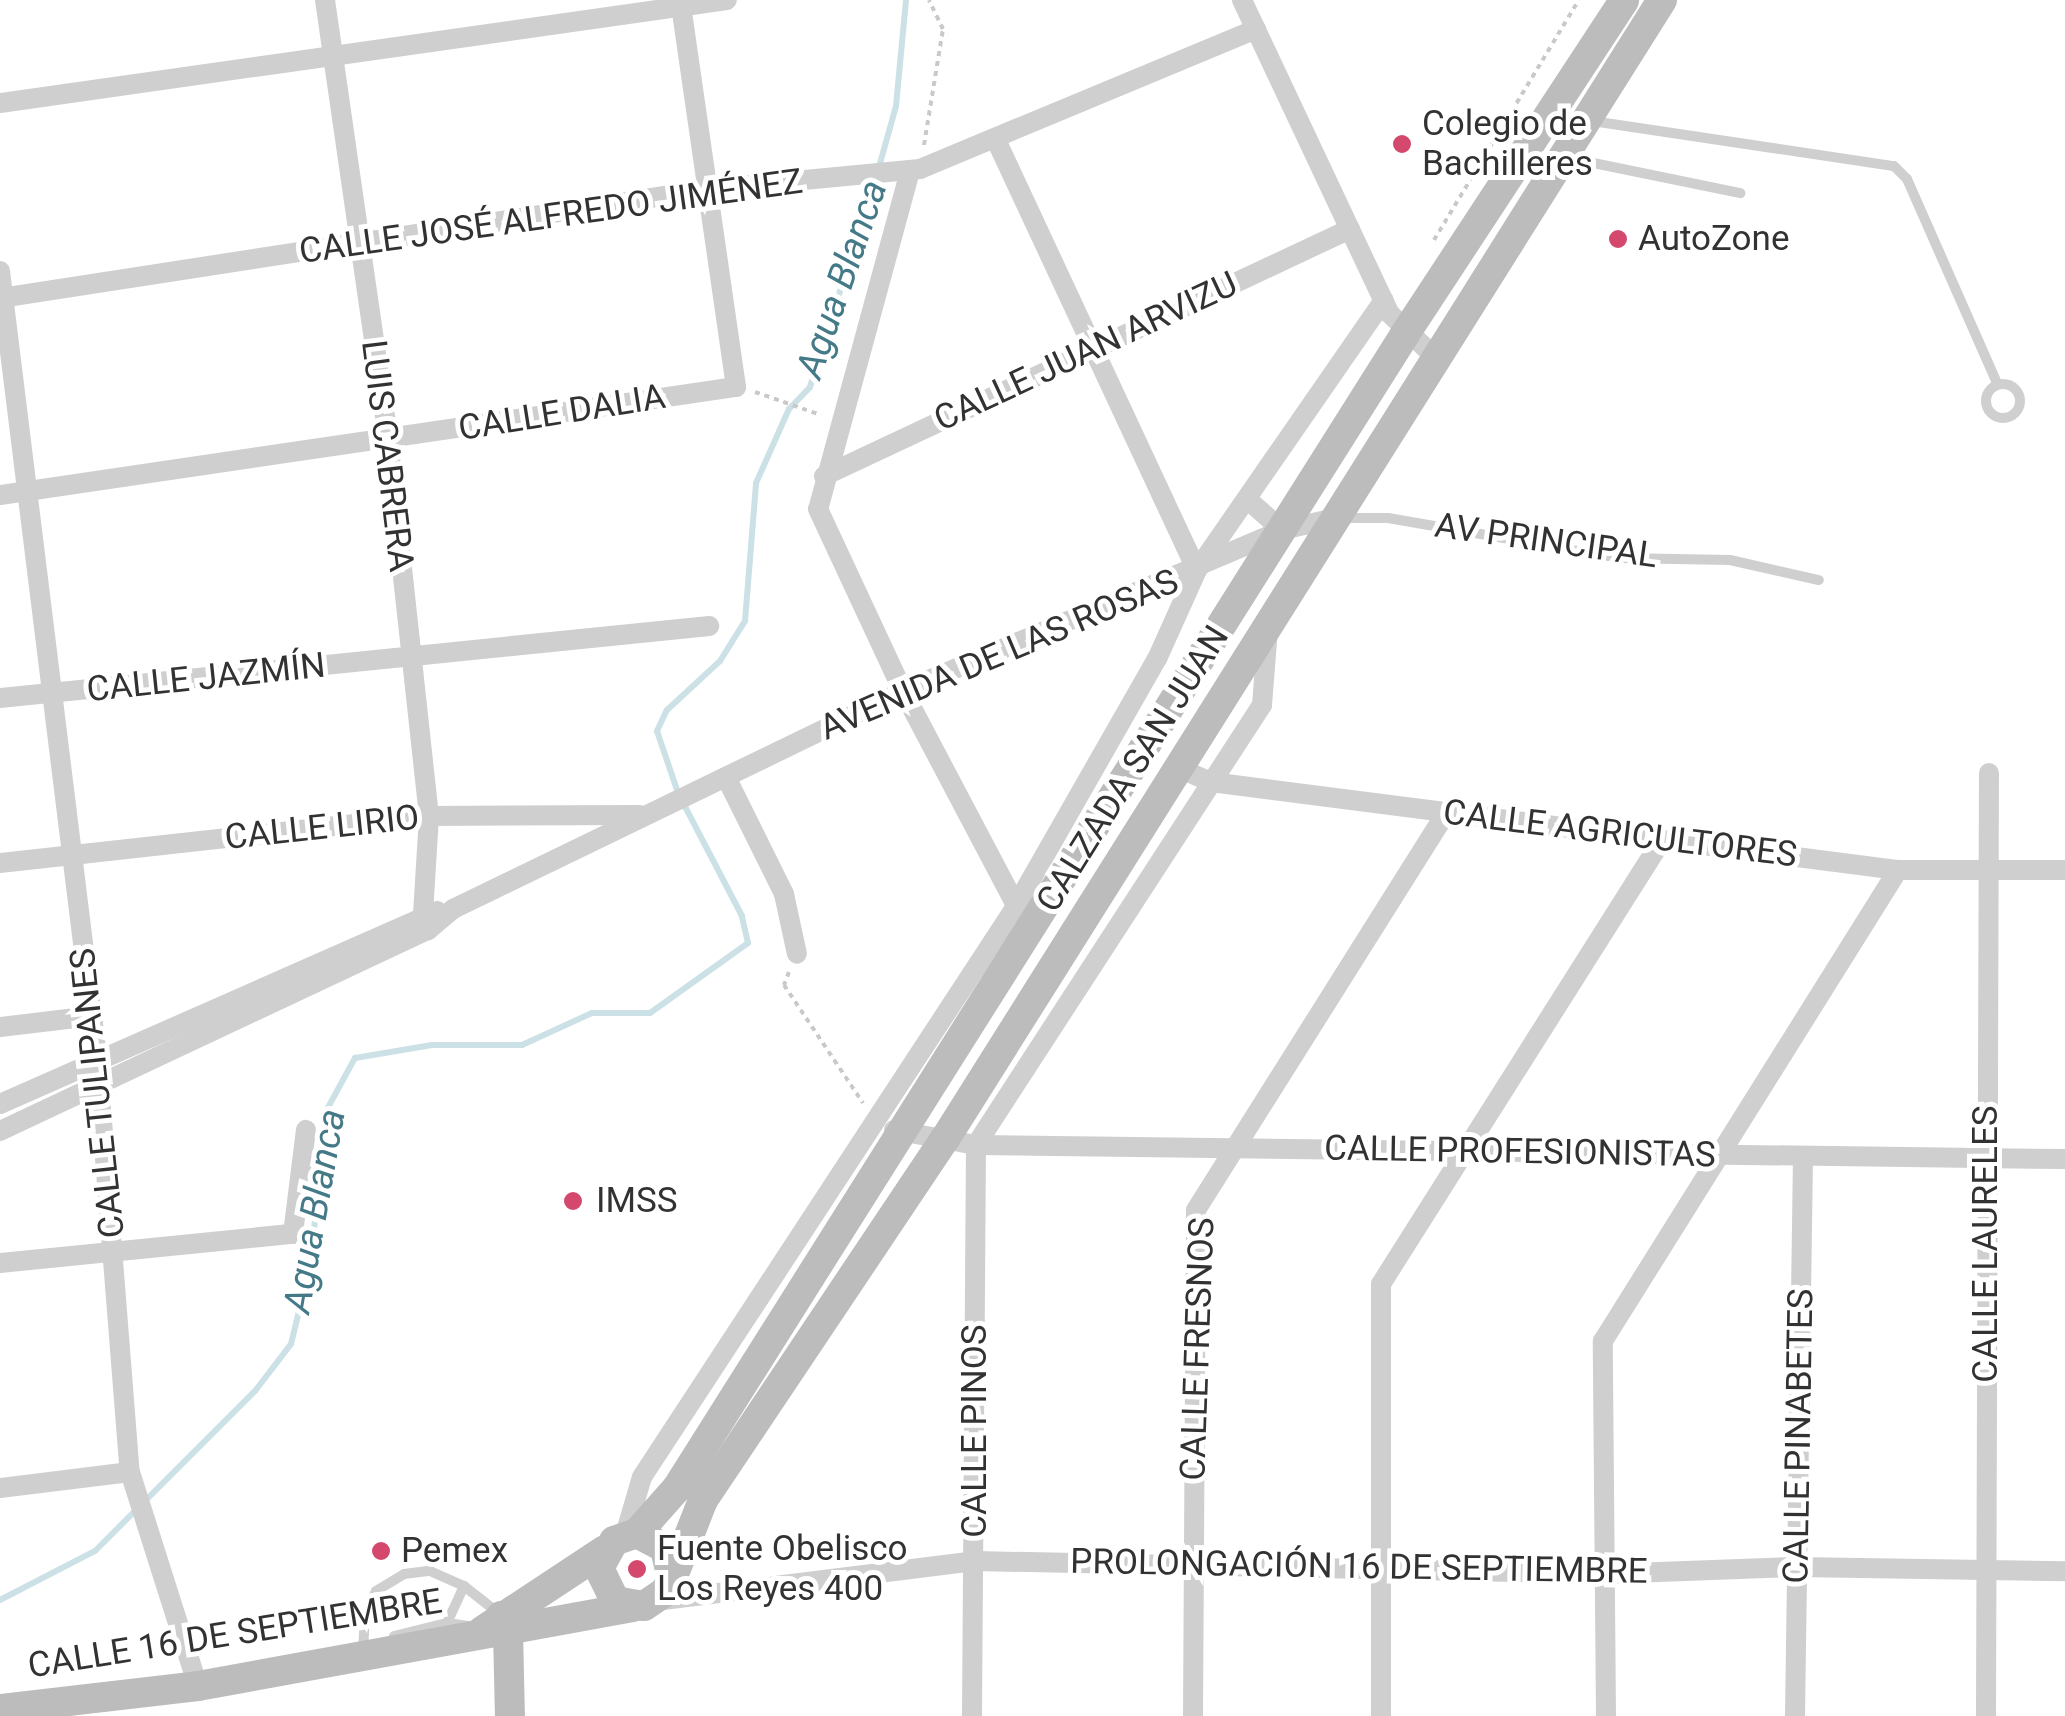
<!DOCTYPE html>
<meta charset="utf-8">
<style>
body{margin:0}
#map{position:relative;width:2065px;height:1716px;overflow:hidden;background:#fff;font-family:Roboto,sans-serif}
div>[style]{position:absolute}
.stream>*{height:6px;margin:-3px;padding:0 3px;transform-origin:3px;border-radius:3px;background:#cbe1e6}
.path>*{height:4px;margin-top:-2px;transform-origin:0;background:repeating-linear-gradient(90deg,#c9c9c9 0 5px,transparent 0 10px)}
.service>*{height:10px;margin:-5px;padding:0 5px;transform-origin:5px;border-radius:5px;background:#cfcfcf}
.service>.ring{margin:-5px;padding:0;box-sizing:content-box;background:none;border:10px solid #cfcfcf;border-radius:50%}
.minor>*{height:20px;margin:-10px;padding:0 10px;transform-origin:10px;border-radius:10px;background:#cfcfcf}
.secondary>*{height:30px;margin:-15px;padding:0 15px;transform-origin:15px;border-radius:15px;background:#bcbcbc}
.dots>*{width:28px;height:28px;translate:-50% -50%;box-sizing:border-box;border:5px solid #fff;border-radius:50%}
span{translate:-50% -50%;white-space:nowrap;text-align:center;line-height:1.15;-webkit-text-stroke:10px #fff;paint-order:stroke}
.poi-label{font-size:35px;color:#323232}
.left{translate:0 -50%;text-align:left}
.street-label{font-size:35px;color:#323232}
.water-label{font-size:38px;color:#447a87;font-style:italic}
</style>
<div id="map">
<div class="stream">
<div style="left:879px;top:167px;width:63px;rotate:-74.4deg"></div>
<div style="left:896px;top:106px;width:106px;rotate:-84.6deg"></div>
<div style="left:0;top:1600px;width:107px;rotate:-27.3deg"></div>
<div style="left:95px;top:1551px;width:226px;rotate:-45deg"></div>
<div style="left:255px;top:1391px;width:59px;rotate:-52.5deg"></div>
<div style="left:291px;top:1344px;width:84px;rotate:-76.3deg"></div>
<div style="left:311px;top:1262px;width:150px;rotate:-84.6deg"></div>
<div style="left:325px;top:1113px;width:63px;rotate:-61.4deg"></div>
<div style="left:355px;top:1058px;width:78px;rotate:-9.6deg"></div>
<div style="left:432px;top:1045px;width:90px"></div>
<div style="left:522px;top:1045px;width:77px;rotate:-24.6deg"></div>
<div style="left:592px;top:1013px;width:58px"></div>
<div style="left:650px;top:1013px;width:120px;rotate:-35.5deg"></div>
<div style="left:748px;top:943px;width:28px;rotate:-103deg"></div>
<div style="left:742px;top:916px;width:139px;rotate:-117.5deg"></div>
<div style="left:678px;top:793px;width:65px;rotate:-108.7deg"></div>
<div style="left:657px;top:731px;width:23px;rotate:-65deg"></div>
<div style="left:667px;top:710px;width:72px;rotate:-42.8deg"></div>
<div style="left:720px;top:661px;width:47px;rotate:-58deg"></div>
<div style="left:745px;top:621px;width:138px;rotate:-85.4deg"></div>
<div style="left:756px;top:483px;width:81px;rotate:-66deg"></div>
<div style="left:789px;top:409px;width:30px;rotate:-46deg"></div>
<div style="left:810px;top:387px;width:218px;rotate:-72.6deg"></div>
</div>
<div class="path">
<div style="left:924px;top:145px;width:118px;rotate:-80.7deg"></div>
<div style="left:943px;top:29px;width:32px;rotate:-116deg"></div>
<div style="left:1434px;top:240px;width:280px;rotate:-58.9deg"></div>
<div style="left:755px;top:392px;width:70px;rotate:19.2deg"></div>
<div style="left:789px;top:972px;width:14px;rotate:111deg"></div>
<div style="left:784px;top:985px;width:142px;rotate:56.2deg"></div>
</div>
<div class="service">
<div style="left:1592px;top:121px;width:305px;rotate:8.5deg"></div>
<div style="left:1894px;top:166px;width:18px;rotate:45deg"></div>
<div style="left:1907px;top:179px;width:223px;rotate:66.2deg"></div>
<div style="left:1569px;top:158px;width:175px;rotate:11.6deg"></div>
<div class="ring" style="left:1986px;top:384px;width:24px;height:24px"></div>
<div style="left:1342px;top:518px;width:46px"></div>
<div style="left:1388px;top:518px;width:234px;rotate:9.8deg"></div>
<div style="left:1619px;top:558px;width:111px;rotate:1deg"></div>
<div style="left:1730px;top:560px;width:91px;rotate:12.7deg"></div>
<div style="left:447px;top:1623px;width:41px;rotate:-65.3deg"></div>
<div style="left:394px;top:1636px;width:55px;rotate:-13.8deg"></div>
<div style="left:447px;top:1623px;width:27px;rotate:8deg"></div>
<div style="left:363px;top:1653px;width:41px;rotate:-87.2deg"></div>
<div style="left:365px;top:1612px;width:24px;rotate:-62deg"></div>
<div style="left:376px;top:1591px;width:33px;rotate:-31deg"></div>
<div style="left:404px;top:1574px;width:26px;rotate:-7deg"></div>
<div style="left:430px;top:1571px;width:37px;rotate:24deg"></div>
<div style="left:464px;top:1586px;width:42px;rotate:38.2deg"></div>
</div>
<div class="minor">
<div style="left:325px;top:0;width:443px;rotate:81.8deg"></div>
<div style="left:388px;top:439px;width:379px;rotate:83.8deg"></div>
<div style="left:429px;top:816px;width:97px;rotate:93.5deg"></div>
<div style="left:423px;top:913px;width:18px;rotate:74deg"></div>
<div style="left:1242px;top:0;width:346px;rotate:64.8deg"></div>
<div style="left:1389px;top:313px;width:65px;rotate:43.8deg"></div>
<div style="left:0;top:103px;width:734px;rotate:-8.06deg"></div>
<div style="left:997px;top:142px;width:472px;rotate:65deg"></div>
<div style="left:910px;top:171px;width:350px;rotate:105.2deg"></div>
<div style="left:818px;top:509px;width:201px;rotate:65deg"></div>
<div style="left:903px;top:691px;width:255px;rotate:62.2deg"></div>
<div style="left:0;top:271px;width:792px;rotate:82.96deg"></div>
<div style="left:97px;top:1057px;width:416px;rotate:85.5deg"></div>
<div style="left:130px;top:1472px;width:225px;rotate:72.4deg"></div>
<div style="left:0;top:298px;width:717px;rotate:-8.74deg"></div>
<div style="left:709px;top:189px;width:212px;rotate:-5.4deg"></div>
<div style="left:920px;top:169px;width:364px;rotate:-22.6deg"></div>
<div style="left:824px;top:476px;width:581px;rotate:-25.15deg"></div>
<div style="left:0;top:495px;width:744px;rotate:-8.35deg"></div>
<div style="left:736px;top:387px;width:391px;rotate:-98.2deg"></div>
<div style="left:1247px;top:499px;width:47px;rotate:41.5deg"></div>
<div style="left:0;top:698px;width:713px;rotate:-5.8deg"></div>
<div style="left:1179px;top:768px;width:35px;rotate:24deg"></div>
<div style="left:1211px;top:782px;width:693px;rotate:7.3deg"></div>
<div style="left:1898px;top:870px;width:167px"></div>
<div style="left:726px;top:777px;width:131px;rotate:63.6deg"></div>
<div style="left:784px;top:894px;width:61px;rotate:77.8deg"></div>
<div style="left:0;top:863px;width:432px;rotate:-6.3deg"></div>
<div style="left:429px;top:816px;width:211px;rotate:-0.3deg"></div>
<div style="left:0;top:1027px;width:93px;rotate:-6.8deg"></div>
<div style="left:0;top:1104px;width:478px;rotate:-23.8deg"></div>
<div style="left:894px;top:1130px;width:83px;rotate:10.4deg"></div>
<div style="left:976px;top:1145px;width:1089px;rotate:0.74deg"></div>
<div style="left:0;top:1131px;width:473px;rotate:-25.2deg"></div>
<div style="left:428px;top:930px;width:33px;rotate:-40deg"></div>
<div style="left:453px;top:909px;width:500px;rotate:-25.85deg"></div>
<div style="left:903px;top:691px;width:412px;rotate:-23deg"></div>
<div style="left:1282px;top:530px;width:50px;rotate:-12.7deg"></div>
<div style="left:976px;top:1145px;width:525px;rotate:-56.98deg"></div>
<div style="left:1262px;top:705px;width:77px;rotate:-85.5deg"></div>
<div style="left:0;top:1263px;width:294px;rotate:-5.7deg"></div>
<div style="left:293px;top:1234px;width:105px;rotate:-82.9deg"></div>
<div style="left:0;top:1488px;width:131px;rotate:-7deg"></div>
<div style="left:625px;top:1535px;width:60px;rotate:-73.7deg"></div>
<div style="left:642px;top:1477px;width:677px;rotate:-56.76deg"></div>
<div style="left:1013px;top:911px;width:290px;rotate:-60.3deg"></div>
<div style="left:1157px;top:659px;width:98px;rotate:-65.8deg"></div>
<div style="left:1197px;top:570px;width:328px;rotate:-55.3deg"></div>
<div style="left:655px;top:1601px;width:322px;rotate:-7.1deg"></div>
<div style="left:975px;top:1561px;width:629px;rotate:1.18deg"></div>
<div style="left:1604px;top:1574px;width:193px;rotate:-2.1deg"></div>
<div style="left:1797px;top:1567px;width:268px;rotate:0.9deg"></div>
<div style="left:972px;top:1716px;width:571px;rotate:-89.6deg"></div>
<div style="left:1193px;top:1716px;width:506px;rotate:-89.66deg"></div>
<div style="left:1196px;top:1210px;width:471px;rotate:-57.8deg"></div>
<div style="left:1381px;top:1716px;width:432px;rotate:-90deg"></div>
<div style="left:1381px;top:1284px;width:525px;rotate:-57.67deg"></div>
<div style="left:1606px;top:1716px;width:375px;rotate:-90.5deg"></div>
<div style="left:1603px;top:1341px;width:556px;rotate:-57.94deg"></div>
<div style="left:1795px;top:1716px;width:560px;rotate:-89.18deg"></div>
<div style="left:1986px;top:1716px;width:943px;rotate:-89.82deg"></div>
</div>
<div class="secondary">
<div style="left:637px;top:1533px;width:60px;rotate:-48.4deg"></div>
<div style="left:677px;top:1488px;width:1364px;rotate:-57.75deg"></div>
<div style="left:1405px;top:334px;width:399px;rotate:-56.7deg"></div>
<div style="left:672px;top:1579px;width:32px;rotate:-103deg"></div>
<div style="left:665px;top:1548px;width:32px;rotate:-152deg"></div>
<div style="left:637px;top:1533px;width:24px;rotate:161deg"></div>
<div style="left:614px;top:1541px;width:31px;rotate:119deg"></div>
<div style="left:599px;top:1568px;width:37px;rotate:64deg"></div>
<div style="left:615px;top:1601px;width:29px;rotate:10deg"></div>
<div style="left:644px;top:1606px;width:25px;rotate:-34deg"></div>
<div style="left:665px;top:1592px;width:15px;rotate:-62deg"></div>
<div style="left:672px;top:1579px;width:85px;rotate:-68.6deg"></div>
<div style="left:703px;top:1500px;width:435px;rotate:-56.2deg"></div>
<div style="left:945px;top:1139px;width:1346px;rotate:-57.81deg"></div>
<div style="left:501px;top:1616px;width:17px;rotate:65deg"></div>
<div style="left:508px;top:1631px;width:85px;rotate:88.7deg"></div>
<div style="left:482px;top:1631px;width:147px;rotate:-33.4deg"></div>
<div style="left:0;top:1709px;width:199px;rotate:-6.6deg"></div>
<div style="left:198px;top:1686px;width:442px;rotate:-10.3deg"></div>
</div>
<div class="dots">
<div style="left:1402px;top:144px;background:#d5486e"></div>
<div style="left:1618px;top:239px;background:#d5486e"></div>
<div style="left:573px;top:1201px;background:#d5486e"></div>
<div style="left:381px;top:1551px;background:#d5486e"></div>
<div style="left:637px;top:1569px;background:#d5486e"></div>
</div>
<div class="poi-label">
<span class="left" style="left:1422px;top:144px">Colegio de<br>Bachilleres</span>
<span class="left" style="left:1638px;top:239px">AutoZone</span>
<span class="left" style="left:596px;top:1201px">IMSS</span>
<span class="left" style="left:657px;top:1569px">Fuente Obelisco<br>Los Reyes 400</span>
<span class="left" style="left:401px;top:1551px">Pemex</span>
</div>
<div class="street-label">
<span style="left:551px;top:217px;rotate:-8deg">CALLE JOSÉ ALFREDO JIMÉNEZ</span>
<span style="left:1086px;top:352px;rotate:-25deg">CALLE JUAN ARVIZU</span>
<span style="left:562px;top:413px;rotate:-9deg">CALLE DALIA</span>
<span style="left:387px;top:456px;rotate:83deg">LUIS CABRERA</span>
<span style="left:1546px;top:541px;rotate:8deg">AV PRINCIPAL</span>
<span style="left:999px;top:655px;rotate:-23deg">AVENIDA DE LAS ROSAS</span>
<span style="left:206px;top:678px;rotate:-6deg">CALLE JAZMÍN</span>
<span style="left:1133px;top:769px;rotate:-58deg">CALZADA SAN JUAN</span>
<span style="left:322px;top:828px;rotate:-6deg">CALLE LIRIO</span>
<span style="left:1620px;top:834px;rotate:7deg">CALLE AGRICULTORES</span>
<span style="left:98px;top:1093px;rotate:-96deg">CALLE TULIPANES</span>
<span style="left:1520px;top:1152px;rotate:1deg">CALLE PROFESIONISTAS</span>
<span style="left:1986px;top:1244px;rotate:-90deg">CALLE LAURELES</span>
<span style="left:1198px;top:1349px;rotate:-88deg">CALLE FRESNOS</span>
<span style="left:975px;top:1431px;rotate:-90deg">CALLE PINOS</span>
<span style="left:1799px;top:1436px;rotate:-89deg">CALLE PINABETES</span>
<span style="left:1359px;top:1567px;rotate:1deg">PROLONGACIÓN 16 DE SEPTIEMBRE</span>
<span style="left:235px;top:1634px;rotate:-9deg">CALLE 16 DE SEPTIEMBRE</span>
</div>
<div class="water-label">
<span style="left:842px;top:279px;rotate:-71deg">Agua Blanca</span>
<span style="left:315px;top:1211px;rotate:-80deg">Agua Blanca</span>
</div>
</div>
